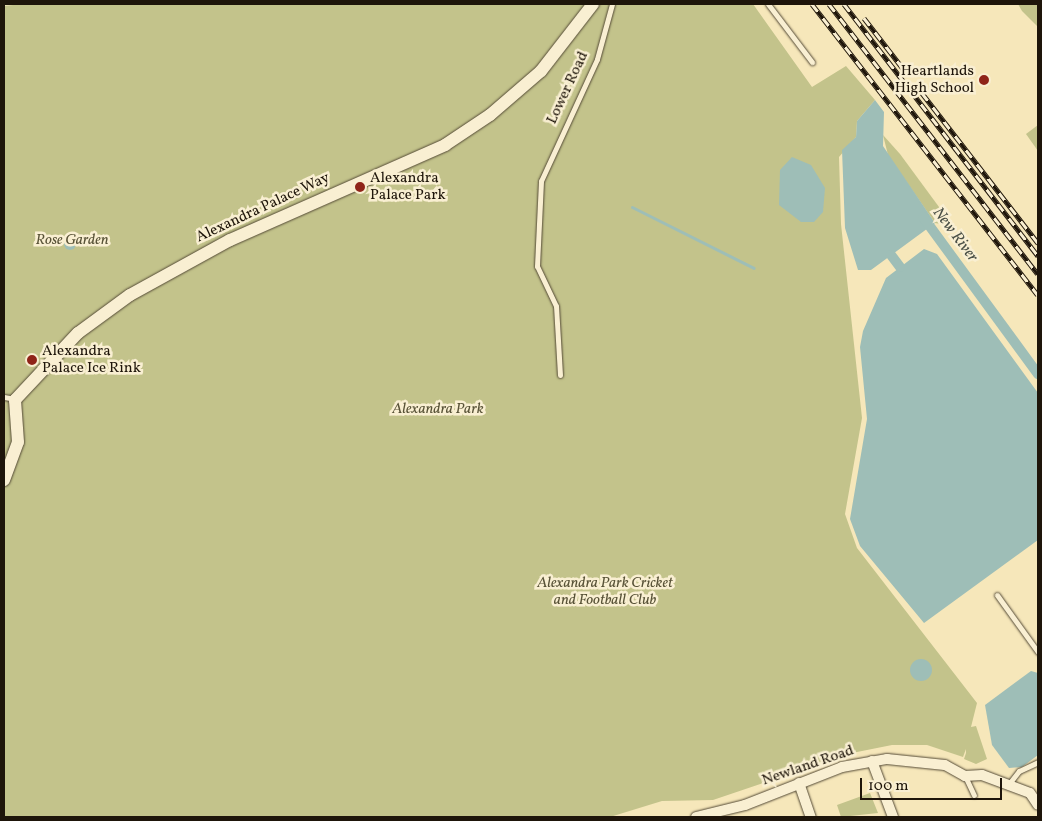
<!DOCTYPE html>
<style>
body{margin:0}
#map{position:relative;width:1042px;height:821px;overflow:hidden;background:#f6e7ba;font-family:Vollkorn,serif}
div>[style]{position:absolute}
.green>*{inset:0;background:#c3c38b}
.water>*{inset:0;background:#9ebeb7}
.round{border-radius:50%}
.stream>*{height:3px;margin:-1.5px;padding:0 1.5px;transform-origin:1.5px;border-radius:1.5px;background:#9ebeb7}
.canal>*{height:10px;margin:-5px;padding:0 5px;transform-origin:5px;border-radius:5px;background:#9ebeb7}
.roads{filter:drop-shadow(0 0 1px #544a36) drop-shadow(0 0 1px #544a36)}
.service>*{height:5px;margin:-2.5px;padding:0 2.5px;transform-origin:2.5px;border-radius:2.5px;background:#f9efd2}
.minor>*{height:10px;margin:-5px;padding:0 5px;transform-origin:5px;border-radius:5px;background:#f9efd2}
.tertiary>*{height:12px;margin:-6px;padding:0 6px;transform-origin:6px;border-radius:6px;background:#f9efd2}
.rail>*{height:5px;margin-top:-2.5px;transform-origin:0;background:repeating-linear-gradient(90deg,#f9efd2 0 9px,#1e150a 0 18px);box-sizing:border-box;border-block:1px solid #1e150a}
.dots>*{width:14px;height:14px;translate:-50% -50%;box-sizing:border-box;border:2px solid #f9efd2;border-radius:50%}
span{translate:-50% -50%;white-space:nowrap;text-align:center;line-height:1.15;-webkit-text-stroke:5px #f9efd2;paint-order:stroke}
.poi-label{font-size:15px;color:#1e150a}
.right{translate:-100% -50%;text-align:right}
.left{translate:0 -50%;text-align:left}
.street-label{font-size:15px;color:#1e150a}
.park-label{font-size:15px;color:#585237;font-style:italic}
.water-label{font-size:16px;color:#4b5047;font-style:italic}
.frame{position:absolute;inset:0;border:5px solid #1e150a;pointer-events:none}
.scale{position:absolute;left:860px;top:778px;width:142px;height:22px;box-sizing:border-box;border:2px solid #1e150a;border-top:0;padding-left:6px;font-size:15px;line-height:18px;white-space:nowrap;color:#1e150a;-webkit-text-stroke:4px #f9efd2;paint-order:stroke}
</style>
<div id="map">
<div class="green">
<div style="clip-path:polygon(22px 4px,753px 4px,812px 87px,846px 66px,875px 100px,857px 121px,856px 137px,839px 157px,841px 224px,862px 418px,845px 514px,857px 548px,977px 703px,971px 727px,976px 726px,987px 759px,976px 764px,964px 759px,966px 753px,966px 749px,963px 757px,927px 745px,892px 745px,852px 753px,713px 800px,662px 801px,610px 817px,4px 817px,4px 6px)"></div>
<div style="clip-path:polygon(1018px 4px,1038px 4px,1038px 27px,1022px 11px)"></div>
<div style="clip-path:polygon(1038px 125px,1038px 151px,1026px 134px)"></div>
<div style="clip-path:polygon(883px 135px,900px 154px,953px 226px,935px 223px,888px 155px)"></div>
<div style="clip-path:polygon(870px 793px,878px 813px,841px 817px,837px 805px)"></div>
</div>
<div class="water">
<div style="clip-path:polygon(875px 100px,884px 112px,883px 146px,935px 223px,871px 270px,858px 270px,845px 228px,842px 150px,856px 137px,857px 121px)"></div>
<div style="clip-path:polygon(792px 157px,811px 165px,825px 188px,823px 212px,814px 222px,801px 222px,779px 205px,780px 170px)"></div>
<div class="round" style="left:64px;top:238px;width:12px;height:12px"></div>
<div style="clip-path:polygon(924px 249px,937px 254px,1038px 393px,1038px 540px,924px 623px,860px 546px,850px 519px,867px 419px,860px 347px,863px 331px,886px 278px)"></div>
<div class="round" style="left:910px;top:659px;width:22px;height:22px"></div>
<div style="clip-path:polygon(1031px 671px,1038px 673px,1038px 755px,1022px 767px,1009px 768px,992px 745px,985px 705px)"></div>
</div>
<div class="stream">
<div style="left:632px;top:207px;width:136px;rotate:26.6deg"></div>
</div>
<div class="canal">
<div style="left:923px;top:217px;width:195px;rotate:53.8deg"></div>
<div style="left:891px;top:255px;width:15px;rotate:53deg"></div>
</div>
<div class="roads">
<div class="service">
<div style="left:768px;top:4px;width:73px;rotate:52.8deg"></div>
<div style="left:560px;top:375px;width:69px;rotate:-93.3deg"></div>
<div style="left:556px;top:306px;width:44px;rotate:-115.4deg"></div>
<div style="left:537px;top:266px;width:85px;rotate:-87.3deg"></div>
<div style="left:541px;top:181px;width:134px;rotate:-65.3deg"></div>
<div style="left:597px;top:59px;width:57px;rotate:-74.7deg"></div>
<div style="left:4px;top:397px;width:11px;rotate:10deg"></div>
<div style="left:997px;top:595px;width:70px;rotate:54.3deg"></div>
<div style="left:965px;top:776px;width:21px;rotate:65deg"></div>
<div style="left:1008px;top:785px;width:18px;rotate:-52deg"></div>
<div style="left:1019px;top:771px;width:21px;rotate:-25deg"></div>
</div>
<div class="minor">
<div style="left:872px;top:761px;width:60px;rotate:69.4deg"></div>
<div style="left:799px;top:783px;width:36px;rotate:71deg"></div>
<div style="left:696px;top:817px;width:50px;rotate:-13.8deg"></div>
<div style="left:745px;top:805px;width:104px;rotate:-21.4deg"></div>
<div style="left:842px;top:767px;width:46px;rotate:-10.1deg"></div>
<div style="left:887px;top:759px;width:58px;rotate:5.9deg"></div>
<div style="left:945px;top:765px;width:23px;rotate:29deg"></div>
<div style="left:965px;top:776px;width:17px;rotate:-3deg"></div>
<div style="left:982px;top:775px;width:51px;rotate:20.6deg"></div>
<div style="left:1030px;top:793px;width:14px;rotate:56deg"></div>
</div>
<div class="tertiary">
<div style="left:4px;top:480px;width:40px;rotate:-69.8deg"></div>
<div style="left:18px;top:442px;width:42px;rotate:-94.1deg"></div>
<div style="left:15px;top:400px;width:92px;rotate:-46.8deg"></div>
<div style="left:78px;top:333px;width:64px;rotate:-36.2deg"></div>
<div style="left:130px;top:295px;width:114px;rotate:-28.8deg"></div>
<div style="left:230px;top:240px;width:235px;rotate:-23.8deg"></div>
<div style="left:445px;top:145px;width:54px;rotate:-33.7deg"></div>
<div style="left:490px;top:115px;width:67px;rotate:-40.8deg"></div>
<div style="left:541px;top:71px;width:85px;rotate:-52.2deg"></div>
</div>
</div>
<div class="rail">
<div style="left:812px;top:4px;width:368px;rotate:52.2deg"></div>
<div style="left:829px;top:4px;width:341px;rotate:52.3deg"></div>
<div style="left:844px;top:4px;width:318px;rotate:52.4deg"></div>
<div style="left:864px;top:18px;width:72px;rotate:52.3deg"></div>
<div style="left:922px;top:93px;width:190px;rotate:52.3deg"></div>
</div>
<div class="dots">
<div style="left:984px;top:80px;background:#8f2418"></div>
<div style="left:360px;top:187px;background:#8f2418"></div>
<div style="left:32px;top:360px;background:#8f2418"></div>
</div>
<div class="poi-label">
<span class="right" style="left:974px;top:80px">Heartlands<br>High School</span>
<span class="left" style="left:370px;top:187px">Alexandra<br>Palace Park</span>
<span class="left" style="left:42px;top:360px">Alexandra<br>Palace Ice Rink</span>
</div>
<div class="street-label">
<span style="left:568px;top:88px;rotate:-65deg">Lower Road</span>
<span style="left:263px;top:208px;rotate:-25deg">Alexandra Palace Way</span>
<span style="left:808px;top:766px;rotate:-19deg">Newland Road</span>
</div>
<div class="park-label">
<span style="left:72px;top:241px">Rose Garden</span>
<span style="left:438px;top:410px">Alexandra Park</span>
<span style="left:605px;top:592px">Alexandra Park Cricket<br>and Football Club</span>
</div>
<div class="water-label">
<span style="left:955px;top:235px;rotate:53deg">New River</span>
</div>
<div class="frame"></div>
<div class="scale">100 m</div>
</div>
